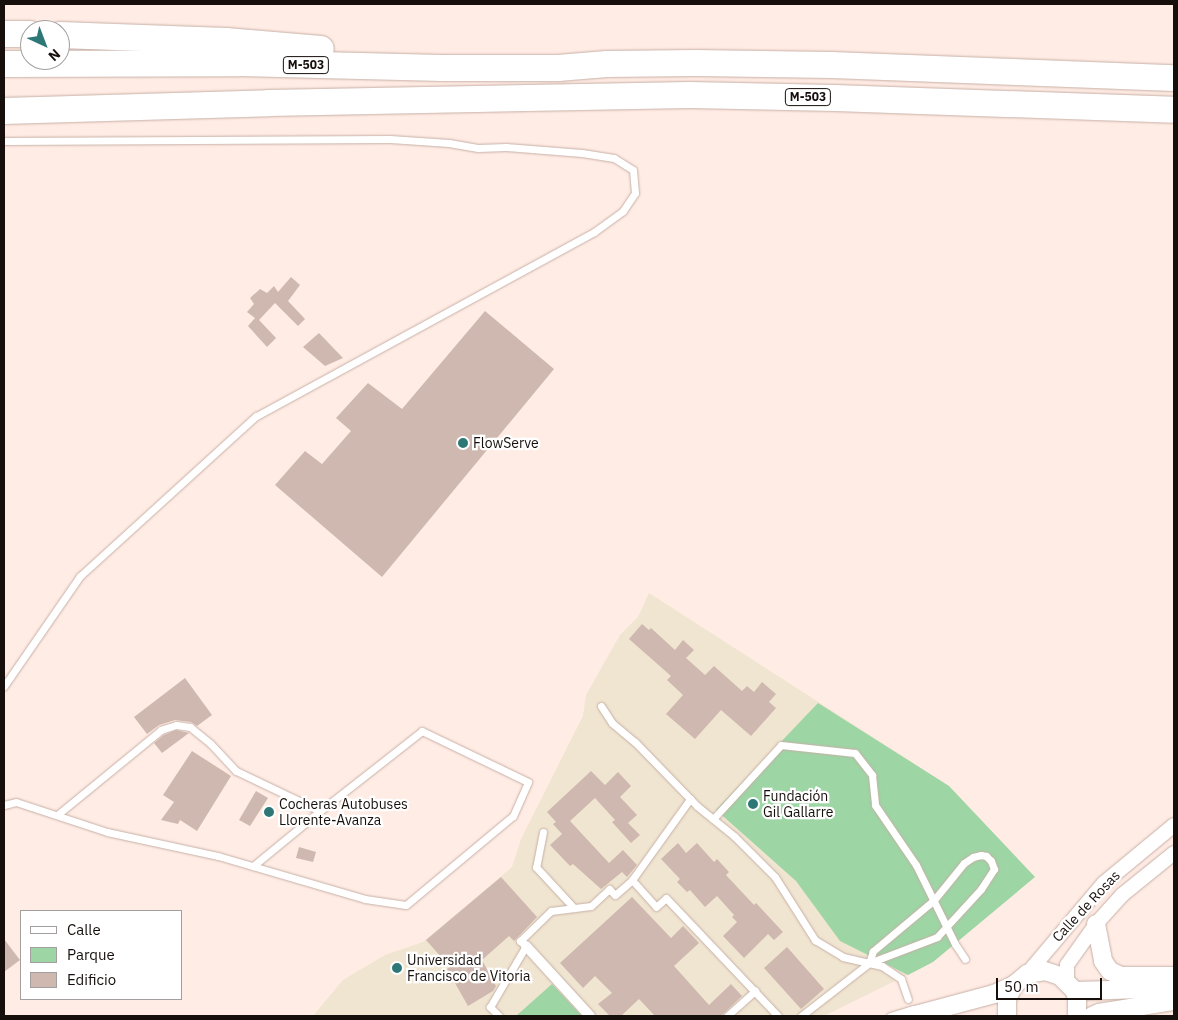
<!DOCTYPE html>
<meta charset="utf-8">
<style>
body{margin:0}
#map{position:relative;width:1178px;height:1020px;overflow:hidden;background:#ffece4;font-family:"IBM Plex Sans",sans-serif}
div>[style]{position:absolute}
.education>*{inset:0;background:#f0e5d0}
.green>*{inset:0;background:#9dd5a5}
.building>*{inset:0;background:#cfb8af}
.roads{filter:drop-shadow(0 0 1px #c7b0a7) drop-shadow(0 0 1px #c7b0a7)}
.service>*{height:7px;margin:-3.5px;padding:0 3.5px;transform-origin:3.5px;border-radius:3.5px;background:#fff}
.pedestrian>*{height:10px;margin:-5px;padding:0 5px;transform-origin:5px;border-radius:5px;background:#fff}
.minor>*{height:14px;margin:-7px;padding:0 7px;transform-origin:7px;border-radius:7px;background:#fff}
.tertiary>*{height:18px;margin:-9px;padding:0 9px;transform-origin:9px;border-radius:9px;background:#fff}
.motorway>*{height:26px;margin:-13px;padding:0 13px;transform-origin:13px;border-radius:13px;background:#fff}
.dots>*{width:14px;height:14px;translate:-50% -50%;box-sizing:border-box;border:2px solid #fff;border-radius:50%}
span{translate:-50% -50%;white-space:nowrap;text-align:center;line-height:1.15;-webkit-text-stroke:4.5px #fff;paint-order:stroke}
.shield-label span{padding:1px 4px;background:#fff;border:1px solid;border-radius:4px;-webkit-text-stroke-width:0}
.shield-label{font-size:12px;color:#170f0c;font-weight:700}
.poi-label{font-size:14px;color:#170f0c}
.left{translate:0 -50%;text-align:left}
.street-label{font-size:14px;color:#170f0c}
.frame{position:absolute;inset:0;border:5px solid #170f0c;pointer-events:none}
.legend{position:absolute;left:20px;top:910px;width:162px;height:90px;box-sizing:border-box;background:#fff;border:1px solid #a29f9e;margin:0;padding:6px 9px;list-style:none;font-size:15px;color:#170f0c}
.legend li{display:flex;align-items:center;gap:10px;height:25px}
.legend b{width:25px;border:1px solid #a29f9e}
.north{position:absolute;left:20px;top:20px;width:50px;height:50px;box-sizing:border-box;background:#fff;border:1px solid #a29f9e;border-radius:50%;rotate:137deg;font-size:14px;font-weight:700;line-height:20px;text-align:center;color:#170f0c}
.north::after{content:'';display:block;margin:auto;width:18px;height:22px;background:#2e7777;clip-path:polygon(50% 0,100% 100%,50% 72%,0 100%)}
.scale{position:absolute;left:996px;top:978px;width:106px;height:22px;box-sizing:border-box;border:2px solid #170f0c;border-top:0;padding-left:6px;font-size:15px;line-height:18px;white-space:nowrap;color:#170f0c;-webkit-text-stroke:4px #fff;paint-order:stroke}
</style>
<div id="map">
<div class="education">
<div style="clip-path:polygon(649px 593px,949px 786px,1035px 877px,933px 962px,824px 1016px,313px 1016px,343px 980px,385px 955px,423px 942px,512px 867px,521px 839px,583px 716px,586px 695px,620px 635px,638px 617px)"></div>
</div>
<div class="green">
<div style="clip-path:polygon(818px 703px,949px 786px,1035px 877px,933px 962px,908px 975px,840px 941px,796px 881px,716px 810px)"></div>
<div style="clip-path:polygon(552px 984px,582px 1016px,516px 1016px)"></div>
</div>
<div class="building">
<div style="clip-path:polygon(291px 277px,300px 285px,288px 301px,305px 319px,298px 326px,275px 303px,259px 320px,276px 338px,267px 347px,248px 326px,255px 318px,247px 312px,254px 304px,250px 298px,260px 289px,267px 293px,274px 286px,278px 292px)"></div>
<div style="clip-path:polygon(485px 311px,554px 369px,382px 577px,275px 485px,305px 451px,322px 464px,351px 431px,336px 418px,368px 383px,402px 409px)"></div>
<div style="clip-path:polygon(319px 333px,343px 358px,325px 366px,303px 347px)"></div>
<div style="clip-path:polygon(642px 624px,649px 630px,651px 628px,675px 650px,683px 640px,694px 650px,686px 658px,705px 675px,714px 666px,742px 691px,747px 686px,754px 692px,762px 682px,776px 694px,769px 702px,776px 708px,751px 736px,721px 710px,695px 739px,666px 714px,683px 695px,667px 680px,671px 676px,629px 639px)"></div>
<div style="clip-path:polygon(185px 678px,212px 715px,197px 726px,191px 722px,175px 720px,159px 725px,147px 734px,134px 717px)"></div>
<div style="clip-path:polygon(176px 730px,189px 733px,162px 753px,154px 743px,164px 735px)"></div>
<div style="clip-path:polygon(192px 751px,231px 776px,197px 831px,180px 820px,178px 824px,161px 820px,174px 802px,163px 795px)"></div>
<div style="clip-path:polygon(591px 771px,605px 785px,618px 772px,631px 786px,620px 797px,637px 815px,628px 823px,640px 835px,631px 843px,612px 822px,615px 820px,595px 798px,570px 821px,609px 863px,623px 850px,637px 865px,627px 877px,622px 872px,601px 889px,573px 864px,570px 866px,550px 845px,562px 834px,553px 824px,556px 822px,547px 812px)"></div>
<div style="clip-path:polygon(256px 791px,268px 798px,250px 826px,239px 820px)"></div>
<div style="clip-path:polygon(678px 843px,686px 853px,697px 843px,714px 862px,717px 859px,729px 872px,726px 875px,754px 905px,756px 903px,783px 932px,774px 940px,768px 934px,744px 958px,723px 936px,737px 922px,732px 917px,734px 915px,717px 896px,705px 907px,690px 890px,687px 892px,677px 882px,680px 879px,661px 859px)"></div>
<div style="clip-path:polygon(299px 847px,316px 852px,313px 862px,296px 858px)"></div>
<div style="clip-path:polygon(501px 877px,537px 917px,514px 941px,509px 936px,482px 960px,496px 986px,493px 991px,468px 1006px,447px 969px,450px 967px,426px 940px)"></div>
<div style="clip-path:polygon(632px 897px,671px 938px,683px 926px,699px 943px,674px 966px,709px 1005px,731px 984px,742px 996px,721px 1016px,655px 1016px,639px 999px,621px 1016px,610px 1016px,598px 1004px,612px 993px,595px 976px,583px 988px,560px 963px)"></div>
<div style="clip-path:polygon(4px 939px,20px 960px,4px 972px)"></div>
<div style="clip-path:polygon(787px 947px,824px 989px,801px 1009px,764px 968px)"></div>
</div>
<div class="roads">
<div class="service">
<div style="left:4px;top:141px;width:386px;rotate:-0.3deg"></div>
<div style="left:390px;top:139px;width:59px;rotate:3.9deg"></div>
<div style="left:449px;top:143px;width:29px;rotate:10deg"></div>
<div style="left:478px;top:148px;width:28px;rotate:-2deg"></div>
<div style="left:506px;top:147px;width:76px;rotate:4.5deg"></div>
<div style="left:582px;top:153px;width:32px;rotate:9deg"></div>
<div style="left:614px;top:158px;width:22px;rotate:32deg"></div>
<div style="left:633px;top:170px;width:23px;rotate:85deg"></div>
<div style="left:635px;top:193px;width:22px;rotate:124deg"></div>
<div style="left:623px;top:211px;width:36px;rotate:144deg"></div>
<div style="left:594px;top:232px;width:385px;rotate:151.4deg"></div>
<div style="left:256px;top:416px;width:238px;rotate:137.7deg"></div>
<div style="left:80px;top:576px;width:134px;rotate:124.6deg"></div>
<div style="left:601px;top:706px;width:20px;rotate:57deg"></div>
<div style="left:612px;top:723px;width:30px;rotate:40deg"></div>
<div style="left:635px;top:742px;width:89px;rotate:45.9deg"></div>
<div style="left:697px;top:806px;width:48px;rotate:39deg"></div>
<div style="left:734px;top:836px;width:58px;rotate:45deg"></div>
<div style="left:775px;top:877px;width:75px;rotate:57.6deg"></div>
<div style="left:815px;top:940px;width:33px;rotate:31deg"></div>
<div style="left:843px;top:957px;width:40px;rotate:13deg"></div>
<div style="left:882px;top:966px;width:23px;rotate:34deg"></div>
<div style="left:901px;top:979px;width:21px;rotate:71deg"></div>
<div style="left:4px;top:805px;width:12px;rotate:-14deg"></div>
<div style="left:16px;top:802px;width:96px;rotate:18.2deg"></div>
<div style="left:107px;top:832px;width:114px;rotate:12.2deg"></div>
<div style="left:218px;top:856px;width:153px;rotate:16.3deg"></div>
<div style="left:365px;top:899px;width:41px;rotate:8.3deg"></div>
<div style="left:406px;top:905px;width:139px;rotate:-39.8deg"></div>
<div style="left:513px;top:816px;width:37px;rotate:-66deg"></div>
<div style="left:528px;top:782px;width:118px;rotate:-154.3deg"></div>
<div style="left:422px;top:731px;width:130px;rotate:141.9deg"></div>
<div style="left:320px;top:811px;width:93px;rotate:-154.5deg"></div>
<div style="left:236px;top:771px;width:37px;rotate:-133deg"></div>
<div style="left:211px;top:744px;width:27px;rotate:-141deg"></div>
<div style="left:190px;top:727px;width:14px;rotate:-172deg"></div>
<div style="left:176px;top:725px;width:16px;rotate:162deg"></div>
<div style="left:161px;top:730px;width:134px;rotate:140.7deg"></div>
<div style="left:713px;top:819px;width:100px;rotate:-47.4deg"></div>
<div style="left:781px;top:745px;width:74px;rotate:6.2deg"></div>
<div style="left:855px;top:753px;width:28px;rotate:52deg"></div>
<div style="left:872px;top:775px;width:30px;rotate:84deg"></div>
<div style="left:875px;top:805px;width:73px;rotate:55.7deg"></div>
<div style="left:916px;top:865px;width:88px;rotate:63.7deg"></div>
<div style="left:955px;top:944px;width:18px;rotate:56deg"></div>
<div style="left:543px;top:832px;width:36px;rotate:101deg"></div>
<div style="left:536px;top:867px;width:56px;rotate:47.2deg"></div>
<div style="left:253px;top:866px;width:87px;rotate:-39.4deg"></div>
<div style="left:632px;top:880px;width:100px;rotate:-54.4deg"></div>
<div style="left:499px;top:1016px;width:13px;rotate:-135deg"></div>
<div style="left:490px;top:1007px;width:71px;rotate:-59.5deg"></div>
<div style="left:526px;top:946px;width:8px;rotate:-140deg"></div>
<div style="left:520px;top:941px;width:43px;rotate:-44.1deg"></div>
<div style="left:551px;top:911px;width:40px;rotate:-7.1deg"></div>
<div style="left:591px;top:906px;width:25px;rotate:-43deg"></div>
<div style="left:609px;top:889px;width:8px;rotate:45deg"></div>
<div style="left:615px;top:895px;width:23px;rotate:-41deg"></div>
<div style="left:632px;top:880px;width:36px;rotate:48deg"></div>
<div style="left:656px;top:907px;width:13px;rotate:-42deg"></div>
<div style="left:666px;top:898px;width:163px;rotate:46.5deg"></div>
<div style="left:727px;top:1016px;width:38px;rotate:-42deg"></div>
<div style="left:801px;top:1016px;width:86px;rotate:-37.9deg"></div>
<div style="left:869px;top:963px;width:73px;rotate:-20.9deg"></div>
<div style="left:937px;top:937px;width:65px;rotate:-47.5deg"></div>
<div style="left:981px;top:889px;width:24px;rotate:-57deg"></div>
<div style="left:994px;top:869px;width:9px;rotate:-111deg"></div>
<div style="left:991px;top:861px;width:7px;rotate:-135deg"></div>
<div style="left:986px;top:856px;width:5px;rotate:-169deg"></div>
<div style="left:981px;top:855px;width:8px;rotate:166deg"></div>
<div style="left:973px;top:857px;width:11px;rotate:146deg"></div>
<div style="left:964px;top:863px;width:48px;rotate:129deg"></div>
<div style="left:934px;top:900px;width:80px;rotate:140.1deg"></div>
<div style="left:873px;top:951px;width:13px;rotate:108deg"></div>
<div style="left:890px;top:1016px;width:24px;rotate:-17deg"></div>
</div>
<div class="pedestrian">
<div style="left:526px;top:946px;width:95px;rotate:47.6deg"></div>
</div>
<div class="minor">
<div style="left:1027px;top:974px;width:119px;rotate:-49.8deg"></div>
<div style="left:1104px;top:883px;width:91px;rotate:-39.6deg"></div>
<div style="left:1067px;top:981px;width:16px;rotate:-90deg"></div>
<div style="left:1067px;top:965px;width:50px;rotate:-54.7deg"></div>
<div style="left:1096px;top:924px;width:39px;rotate:-48deg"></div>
<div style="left:1122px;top:895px;width:67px;rotate:-38.9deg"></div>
</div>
<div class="tertiary">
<div style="left:1096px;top:924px;width:38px;rotate:79deg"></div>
<div style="left:1103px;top:961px;width:12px;rotate:55deg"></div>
<div style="left:1110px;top:971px;width:12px;rotate:24deg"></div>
<div style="left:1121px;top:976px;width:53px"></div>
<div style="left:1075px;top:991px;width:71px;rotate:-1.6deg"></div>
<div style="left:1146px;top:989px;width:28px;rotate:6deg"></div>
<div style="left:912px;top:1016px;width:85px;rotate:-15deg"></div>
<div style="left:994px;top:994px;width:22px;rotate:-24deg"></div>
<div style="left:1007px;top:1016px;width:17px;rotate:-90deg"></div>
<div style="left:1007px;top:999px;width:16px;rotate:-63deg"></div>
<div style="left:1014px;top:985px;width:17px;rotate:-40deg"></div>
<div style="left:1027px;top:974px;width:18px;rotate:-9deg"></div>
<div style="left:1045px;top:971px;width:16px;rotate:18deg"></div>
<div style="left:1060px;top:976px;width:21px;rotate:45deg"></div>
<div style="left:1075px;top:991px;width:9px;rotate:77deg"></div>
<div style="left:1077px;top:1000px;width:16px;rotate:90deg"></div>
<div style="left:1092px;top:1016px;width:8px;rotate:-23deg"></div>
<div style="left:1099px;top:1013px;width:76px;rotate:-9.1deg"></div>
</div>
<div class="motorway">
<div style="left:4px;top:34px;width:26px"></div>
<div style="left:60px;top:35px;width:166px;rotate:2.1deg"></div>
<div style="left:226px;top:41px;width:95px;rotate:4.8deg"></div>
<div style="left:4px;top:64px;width:235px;rotate:-0.2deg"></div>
<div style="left:239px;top:63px;width:203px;rotate:1.4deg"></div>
<div style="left:442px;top:68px;width:116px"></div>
<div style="left:558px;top:68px;width:49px;rotate:-4.7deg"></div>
<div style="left:607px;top:64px;width:88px;rotate:-0.7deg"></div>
<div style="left:695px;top:63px;width:137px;rotate:0.8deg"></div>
<div style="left:832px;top:65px;width:342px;rotate:2.2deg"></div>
<div style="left:4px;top:111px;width:265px;rotate:-1.7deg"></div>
<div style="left:269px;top:103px;width:421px;rotate:-1.1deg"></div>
<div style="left:690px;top:95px;width:145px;rotate:1.2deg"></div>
<div style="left:835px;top:98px;width:339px;rotate:2deg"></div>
</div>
</div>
<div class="dots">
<div style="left:463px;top:443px;background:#2e7777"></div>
<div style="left:753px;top:804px;background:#2e7777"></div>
<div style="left:269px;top:812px;background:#2e7777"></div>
<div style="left:397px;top:968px;background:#2e7777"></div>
</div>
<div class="shield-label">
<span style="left:306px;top:65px">M-503</span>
<span style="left:808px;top:97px">M-503</span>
</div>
<div class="poi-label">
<span class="left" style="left:473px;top:443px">FlowServe</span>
<span class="left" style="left:763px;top:804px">Fundación<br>Gil Gallarre</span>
<span class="left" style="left:279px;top:812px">Cocheras Autobuses<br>Llorente-Avanza</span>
<span class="left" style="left:407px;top:968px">Universidad<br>Francisco de Vitoria</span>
</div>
<div class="street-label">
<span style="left:1086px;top:906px;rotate:-47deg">Calle de Rosas</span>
</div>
<div class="frame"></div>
<ul class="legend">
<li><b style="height:6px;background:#fff"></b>Calle</li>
<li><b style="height:14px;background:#9dd5a5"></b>Parque</li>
<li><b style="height:14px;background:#cfb8af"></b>Edificio</li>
</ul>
<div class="north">N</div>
<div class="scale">50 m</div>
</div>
